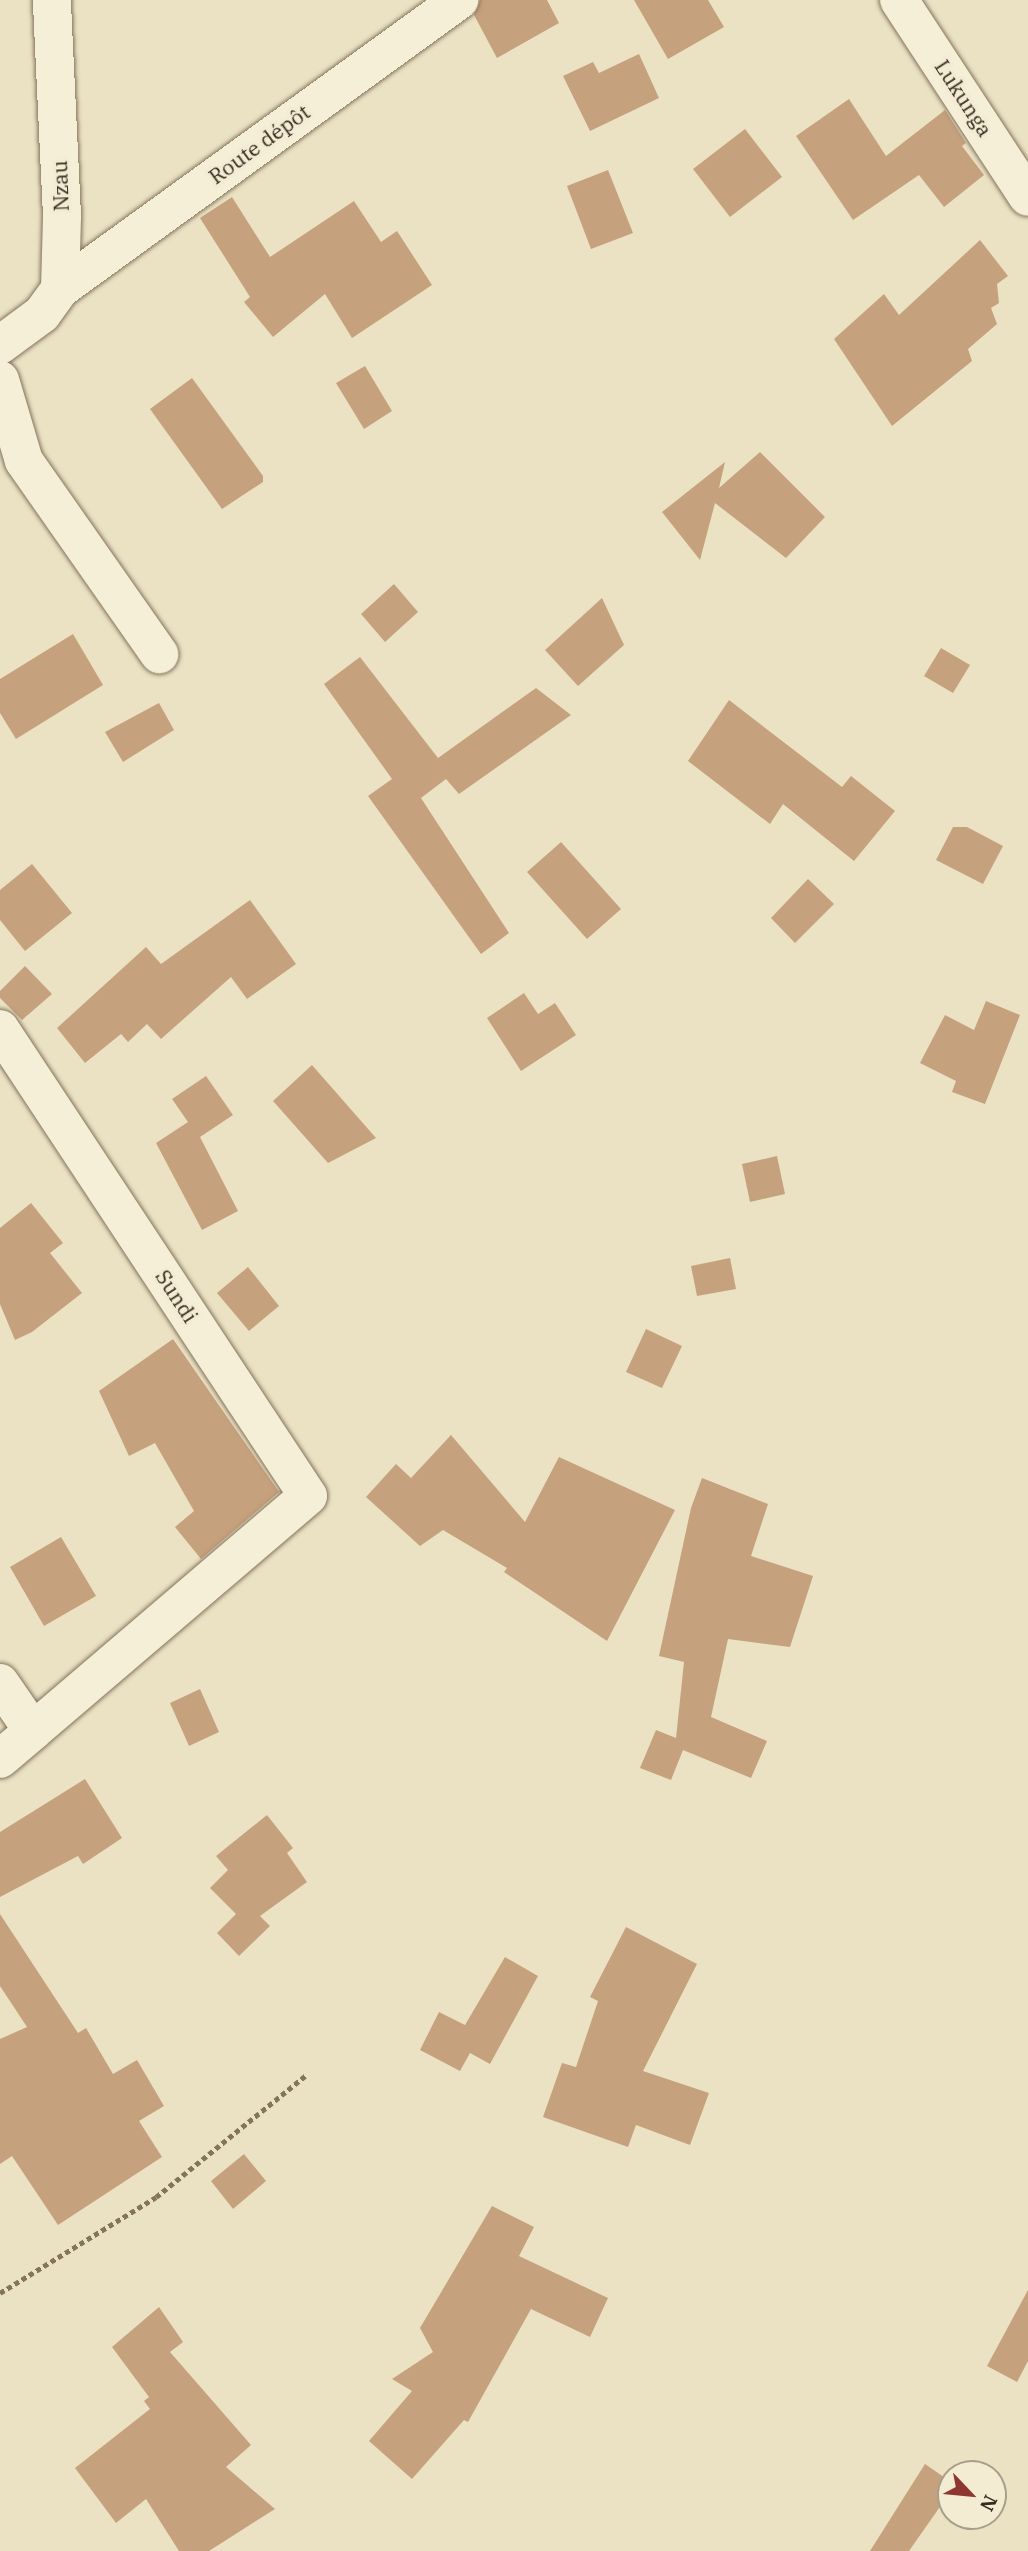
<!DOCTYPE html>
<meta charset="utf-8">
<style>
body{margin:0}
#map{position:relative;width:1028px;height:2551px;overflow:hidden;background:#ebe2c4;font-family:"IBM Plex Serif",serif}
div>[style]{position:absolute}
.building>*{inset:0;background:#c6a17d}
.path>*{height:4.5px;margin-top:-2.25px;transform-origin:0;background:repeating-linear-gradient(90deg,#84745c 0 5px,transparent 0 8.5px)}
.roads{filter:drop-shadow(0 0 2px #84745c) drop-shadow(0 0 2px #84745c)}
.minor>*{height:38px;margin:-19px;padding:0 19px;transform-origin:19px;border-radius:19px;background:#f6efd7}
span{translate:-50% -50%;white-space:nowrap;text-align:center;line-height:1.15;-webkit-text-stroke:7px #f3ecd3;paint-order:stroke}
.street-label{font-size:21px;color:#352b1f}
.north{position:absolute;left:937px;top:2460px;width:70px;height:70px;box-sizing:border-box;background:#f3ecd3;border:2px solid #a79f8b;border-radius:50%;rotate:116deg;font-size:19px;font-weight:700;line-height:28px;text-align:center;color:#352b1f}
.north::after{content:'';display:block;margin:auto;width:24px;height:32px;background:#8e3731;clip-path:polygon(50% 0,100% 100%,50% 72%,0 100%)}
</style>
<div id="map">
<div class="building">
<div style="clip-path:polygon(480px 0,547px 0,559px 23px,497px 58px,474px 15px)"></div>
<div style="clip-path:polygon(634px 0,708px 0,724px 27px,668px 59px)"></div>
<div style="clip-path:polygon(639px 54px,659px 98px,590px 131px,563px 76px,593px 62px,599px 73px)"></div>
<div style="clip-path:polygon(849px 99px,886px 156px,945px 110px,966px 143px,962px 146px,984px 175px,944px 207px,919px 175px,853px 220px,796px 136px)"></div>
<div style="clip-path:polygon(745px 129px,782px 177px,730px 217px,693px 169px)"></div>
<div style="clip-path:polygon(608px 170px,633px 233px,591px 249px,567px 186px)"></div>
<div style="clip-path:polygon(232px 197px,270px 257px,354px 201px,381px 242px,397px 231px,432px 285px,352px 338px,325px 294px,273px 337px,244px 302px,250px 297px,200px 218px)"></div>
<div style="clip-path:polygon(980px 240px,1008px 276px,997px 284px,999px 303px,991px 308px,997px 324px,968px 349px,972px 361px,892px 426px,834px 339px,884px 294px,899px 315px)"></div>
<div style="clip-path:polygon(365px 366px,392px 411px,364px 429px,336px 383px)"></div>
<div style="clip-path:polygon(192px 378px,263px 476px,263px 482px,222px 509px,150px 409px)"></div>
<div style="clip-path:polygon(760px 452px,825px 517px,786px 558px,715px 503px,700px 560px,662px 512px,725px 462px,719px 488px)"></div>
<div style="clip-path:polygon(394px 584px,418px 612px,385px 642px,361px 614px)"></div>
<div style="clip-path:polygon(602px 598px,624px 645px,578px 686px,545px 650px)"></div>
<div style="clip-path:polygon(73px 634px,103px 685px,16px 739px,0 713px,0 679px)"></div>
<div style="clip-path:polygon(941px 648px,970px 665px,953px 693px,924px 676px)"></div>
<div style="clip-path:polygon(360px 657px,438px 758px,536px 688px,571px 715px,459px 794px,446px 779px,421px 798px,509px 933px,481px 954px,368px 796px,392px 779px,324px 684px)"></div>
<div style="clip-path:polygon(729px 700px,842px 787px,851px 776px,895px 811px,854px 861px,783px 804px,770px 824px,688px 761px)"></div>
<div style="clip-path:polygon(159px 703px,174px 730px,123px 762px,105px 732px)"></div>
<div style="clip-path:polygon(953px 827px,967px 827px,1003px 846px,983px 884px,936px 860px)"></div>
<div style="clip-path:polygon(561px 842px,621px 909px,587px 939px,527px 872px)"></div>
<div style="clip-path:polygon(32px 864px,72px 913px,25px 951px,0 920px,0 890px)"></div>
<div style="clip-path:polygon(808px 879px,834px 904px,795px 943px,771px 918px)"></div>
<div style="clip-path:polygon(250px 900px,296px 964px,247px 999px,231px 977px,161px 1039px,147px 1024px,128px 1042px,121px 1034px,85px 1063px,57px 1028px,146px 947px,161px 964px)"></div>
<div style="clip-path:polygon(25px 966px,52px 994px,22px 1020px,0 998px,0 991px)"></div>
<div style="clip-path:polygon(524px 993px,538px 1014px,555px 1003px,576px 1035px,521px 1071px,487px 1018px)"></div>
<div style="clip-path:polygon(986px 1001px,1020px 1015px,985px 1104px,952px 1092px,956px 1081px,920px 1063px,945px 1015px,974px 1030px)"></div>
<div style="clip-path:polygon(312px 1065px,376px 1138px,328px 1163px,273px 1101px)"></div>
<div style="clip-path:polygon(206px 1076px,233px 1115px,200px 1137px,238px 1211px,202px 1230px,156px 1143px,188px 1122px,172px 1099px)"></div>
<div style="clip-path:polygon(777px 1156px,785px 1194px,750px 1202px,742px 1164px)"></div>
<div style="clip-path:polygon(31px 1203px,63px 1243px,50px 1253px,82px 1293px,32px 1332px,15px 1340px,0 1304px,0 1228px)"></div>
<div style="clip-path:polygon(730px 1258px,736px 1289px,697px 1296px,691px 1266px)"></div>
<div style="clip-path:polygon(248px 1267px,279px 1306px,249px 1331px,217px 1293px)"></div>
<div style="clip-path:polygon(646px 1329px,682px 1346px,662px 1388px,626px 1372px)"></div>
<div style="clip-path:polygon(173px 1339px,279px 1492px,201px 1559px,175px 1527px,194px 1511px,155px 1443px,129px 1456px,99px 1391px)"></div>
<div style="clip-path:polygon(451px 1435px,525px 1522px,559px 1457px,675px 1510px,607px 1641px,504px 1572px,507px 1568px,443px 1530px,420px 1546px,366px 1497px,396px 1464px,411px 1478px)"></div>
<div style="clip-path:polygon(702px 1478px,768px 1504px,751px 1556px,813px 1576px,790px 1647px,728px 1639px,711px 1717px,767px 1741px,751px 1778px,683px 1750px,671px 1780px,640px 1768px,656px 1730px,676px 1738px,684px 1662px,659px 1656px,691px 1508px)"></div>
<div style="clip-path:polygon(61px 1537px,96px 1596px,44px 1626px,10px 1567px)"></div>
<div style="clip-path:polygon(200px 1689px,219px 1732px,189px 1746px,170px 1703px)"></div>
<div style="clip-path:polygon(85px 1779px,122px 1838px,83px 1864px,78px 1856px,0 1897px,0 1832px)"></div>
<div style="clip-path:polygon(267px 1815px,293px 1848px,287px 1853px,307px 1882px,260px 1916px,270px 1926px,239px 1956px,217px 1933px,236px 1914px,210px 1888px,228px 1870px,216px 1856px)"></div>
<div style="clip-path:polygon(0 1914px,78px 2033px,86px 2028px,113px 2074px,137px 2060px,164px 2106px,139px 2121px,162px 2157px,58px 2225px,12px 2156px,0 2164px,0 2039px,27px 2027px,0 1986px)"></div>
<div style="clip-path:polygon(626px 1927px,697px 1964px,643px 2071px,709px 2093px,690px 2145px,636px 2125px,628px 2147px,543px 2117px,562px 2063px,576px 2067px,598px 2001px,590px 1997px)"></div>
<div style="clip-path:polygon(505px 1957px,538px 1976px,490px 2064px,470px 2053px,460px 2071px,420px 2050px,439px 2012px,465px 2025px)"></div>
<div style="clip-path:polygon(244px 2154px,266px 2181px,233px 2209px,211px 2181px)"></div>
<div style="clip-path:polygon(492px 2206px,534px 2227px,519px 2256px,608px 2298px,590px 2337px,531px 2309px,468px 2422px,464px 2420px,412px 2479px,369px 2441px,412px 2391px,392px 2379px,433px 2352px,420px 2328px)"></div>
<div style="clip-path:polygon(1028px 2290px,1028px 2361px,1017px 2382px,987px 2366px)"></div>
<div style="clip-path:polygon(159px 2307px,183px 2342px,170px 2352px,251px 2445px,226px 2467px,275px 2509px,209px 2551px,179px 2551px,146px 2499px,116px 2523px,75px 2468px,150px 2409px,144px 2401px,149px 2397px,112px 2347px)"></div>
<div style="clip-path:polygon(925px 2464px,951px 2482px,951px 2491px,909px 2551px,870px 2551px)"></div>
</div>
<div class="path">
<div style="left:0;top:2293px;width:183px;rotate:-31.6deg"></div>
<div style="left:156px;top:2197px;width:193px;rotate:-39.1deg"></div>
</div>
<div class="roads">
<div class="minor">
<div style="left:899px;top:0;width:235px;rotate:56.8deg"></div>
<div style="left:60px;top:289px;width:493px;rotate:-35.9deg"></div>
<div style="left:0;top:345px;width:52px;rotate:-36.4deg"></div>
<div style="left:42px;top:314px;width:31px;rotate:-54deg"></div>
<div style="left:60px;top:289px;width:73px;rotate:-88.4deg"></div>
<div style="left:62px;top:216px;width:216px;rotate:-92.7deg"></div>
<div style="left:0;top:380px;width:84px;rotate:73.5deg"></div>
<div style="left:24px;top:461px;width:236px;rotate:55deg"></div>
<div style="left:0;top:1029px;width:559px;rotate:56.59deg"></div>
<div style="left:308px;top:1496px;width:362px;rotate:139.5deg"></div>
<div style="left:0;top:1683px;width:58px;rotate:55.5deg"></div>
<div style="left:33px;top:1731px;width:43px;rotate:139.7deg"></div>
</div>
</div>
<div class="street-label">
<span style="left:964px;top:98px;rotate:57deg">Lukunga</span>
<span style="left:259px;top:144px;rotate:-36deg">Route dépôt</span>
<span style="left:60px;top:186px;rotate:-92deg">Nzau</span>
<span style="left:177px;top:1296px;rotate:57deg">Sundi</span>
</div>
<div class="north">N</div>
</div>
